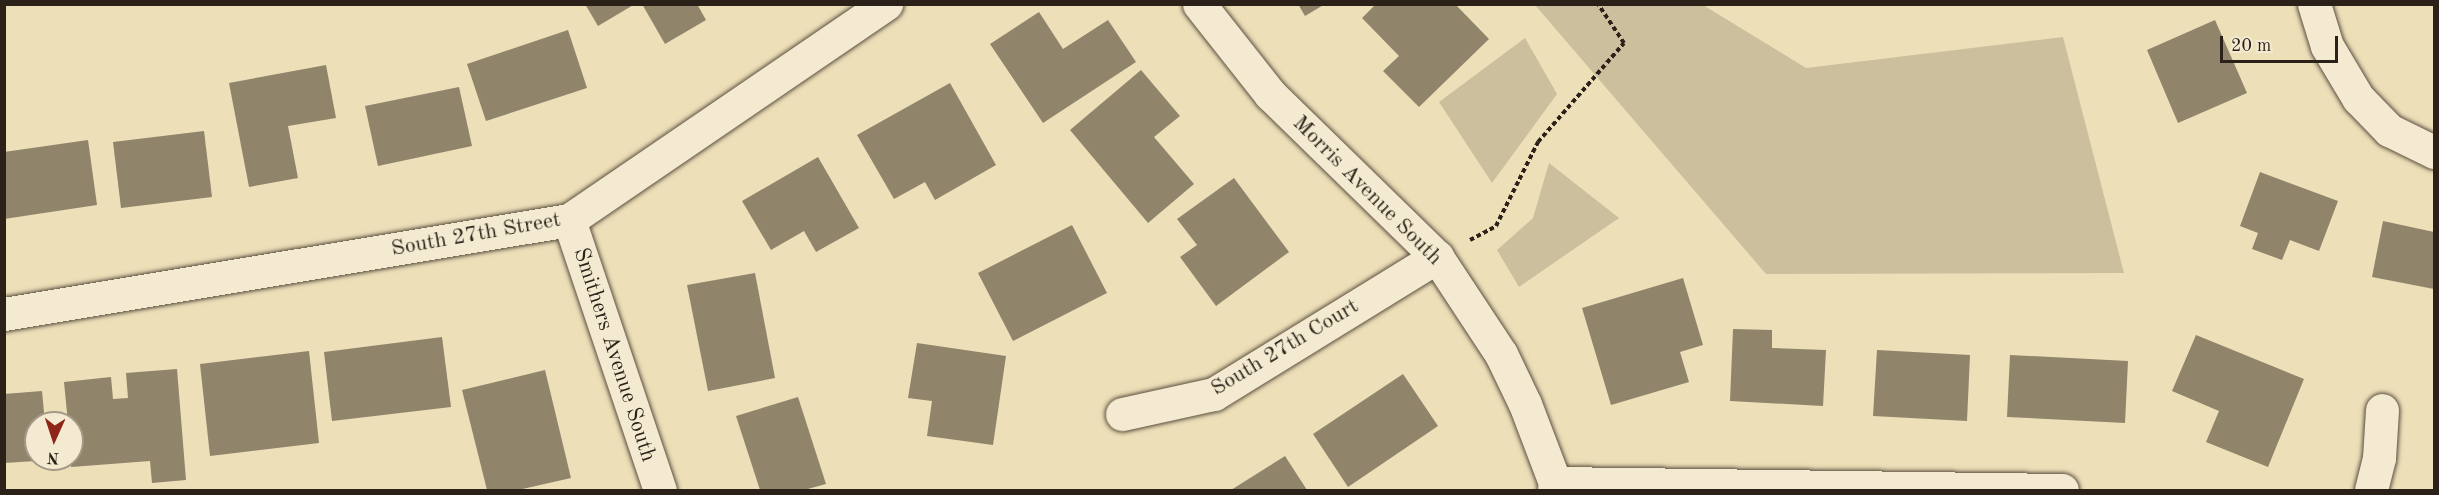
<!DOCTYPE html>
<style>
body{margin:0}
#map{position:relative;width:2439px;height:495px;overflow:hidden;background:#eddfb8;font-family:"Old Standard TT",serif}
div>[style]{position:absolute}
.green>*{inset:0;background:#ccbf9d}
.building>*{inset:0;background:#90846b}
.path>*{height:4px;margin-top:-2px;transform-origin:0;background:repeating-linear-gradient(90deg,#2c2118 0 4.5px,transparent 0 7.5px)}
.roads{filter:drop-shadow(0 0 2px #5c5040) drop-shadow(0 0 2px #5c5040)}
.minor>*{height:33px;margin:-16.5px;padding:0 16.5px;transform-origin:16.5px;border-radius:16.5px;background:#f3ead1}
span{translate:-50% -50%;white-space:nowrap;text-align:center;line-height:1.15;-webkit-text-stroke:6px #f3ead1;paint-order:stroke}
.street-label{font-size:22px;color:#2c2118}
.frame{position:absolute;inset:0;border:6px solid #2c2118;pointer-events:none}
.north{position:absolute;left:24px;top:411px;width:60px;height:60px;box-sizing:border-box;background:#f3ead1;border:2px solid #a39a87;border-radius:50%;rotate:183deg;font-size:16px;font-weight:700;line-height:24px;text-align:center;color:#2c2118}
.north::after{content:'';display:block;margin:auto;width:21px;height:27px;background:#8f2418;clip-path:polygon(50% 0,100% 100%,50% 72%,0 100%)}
.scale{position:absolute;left:2220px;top:36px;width:118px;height:27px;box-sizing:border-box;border:3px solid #2c2118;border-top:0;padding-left:8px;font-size:18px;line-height:21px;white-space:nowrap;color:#2c2118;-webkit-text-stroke:4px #f3ead1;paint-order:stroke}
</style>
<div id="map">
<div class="green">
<div style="clip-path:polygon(1535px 5px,1703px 5px,1806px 68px,2063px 37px,2124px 273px,1766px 274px)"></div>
<div style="clip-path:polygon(1525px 38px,1557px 94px,1492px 183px,1439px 102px)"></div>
<div style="clip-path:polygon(1549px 163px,1619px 218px,1519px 287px,1497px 250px,1533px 218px)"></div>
</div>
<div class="building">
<div style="clip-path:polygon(585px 4px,635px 4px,598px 26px)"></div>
<div style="clip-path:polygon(642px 4px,697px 4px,706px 20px,665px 44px)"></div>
<div style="clip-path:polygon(1298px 4px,1325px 4px,1305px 16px)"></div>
<div style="clip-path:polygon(1376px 4px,1455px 4px,1489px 39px,1419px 107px,1383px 71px,1399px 56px,1362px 18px)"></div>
<div style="clip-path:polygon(1039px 12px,1063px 49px,1108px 20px,1136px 62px,1043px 123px,990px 44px)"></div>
<div style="clip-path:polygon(2215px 20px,2247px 93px,2178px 123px,2147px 50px)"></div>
<div style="clip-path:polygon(568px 30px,587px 88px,486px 121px,467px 64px)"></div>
<div style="clip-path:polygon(326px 65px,336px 118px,288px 126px,298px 178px,249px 187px,229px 83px)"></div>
<div style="clip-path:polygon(1141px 70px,1180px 116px,1154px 137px,1194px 184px,1148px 223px,1070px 130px)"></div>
<div style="clip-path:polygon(950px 83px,996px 165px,935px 200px,925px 182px,894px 199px,857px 135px)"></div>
<div style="clip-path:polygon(459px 87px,472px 146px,378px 166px,365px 106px)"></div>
<div style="clip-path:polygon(204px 131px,212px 197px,121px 208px,113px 142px)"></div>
<div style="clip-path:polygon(88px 140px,97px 205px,4px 219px,4px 152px)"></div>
<div style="clip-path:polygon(818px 157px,859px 228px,816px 252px,804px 231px,771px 250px,742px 201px)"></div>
<div style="clip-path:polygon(2260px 172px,2338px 201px,2319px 251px,2290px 240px,2282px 260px,2252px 249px,2258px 233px,2240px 226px)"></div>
<div style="clip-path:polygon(1234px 178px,1289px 252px,1216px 306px,1180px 257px,1197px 245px,1177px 219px)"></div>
<div style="clip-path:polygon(2383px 221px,2434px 232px,2434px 289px,2372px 277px)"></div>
<div style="clip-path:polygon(1072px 225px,1107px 293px,1013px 341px,978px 273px)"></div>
<div style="clip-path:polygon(755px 273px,775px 378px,708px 391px,687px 285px)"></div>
<div style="clip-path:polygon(1683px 278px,1703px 345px,1680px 352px,1689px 382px,1611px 405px,1582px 308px)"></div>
<div style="clip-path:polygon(1733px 329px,1772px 330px,1772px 348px,1826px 350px,1823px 406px,1730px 401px)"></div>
<div style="clip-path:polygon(2196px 335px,2304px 379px,2268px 467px,2206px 442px,2219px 411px,2172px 391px)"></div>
<div style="clip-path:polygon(442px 337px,451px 407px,332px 421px,324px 352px)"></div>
<div style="clip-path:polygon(917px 343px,1006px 356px,993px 445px,927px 436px,932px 401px,908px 398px)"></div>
<div style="clip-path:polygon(1877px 350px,1970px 355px,1967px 421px,1873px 416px)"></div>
<div style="clip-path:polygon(309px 351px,319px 443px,210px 456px,200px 364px)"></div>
<div style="clip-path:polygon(2010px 355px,2128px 361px,2125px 423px,2007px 417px)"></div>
<div style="clip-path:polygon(177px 369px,186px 480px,152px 483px,150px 461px,71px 467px,72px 423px,68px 423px,64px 382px,111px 377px,113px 399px,128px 398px,126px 373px)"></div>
<div style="clip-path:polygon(545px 370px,571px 478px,518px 490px,487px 490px,462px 390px)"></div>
<div style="clip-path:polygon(1403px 374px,1438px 426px,1348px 487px,1313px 434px)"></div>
<div style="clip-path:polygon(42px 391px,45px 423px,36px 423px,36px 461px,4px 463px,4px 394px)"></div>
<div style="clip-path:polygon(798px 397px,826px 484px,804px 490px,760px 490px,736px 416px)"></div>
<div style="clip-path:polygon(1285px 456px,1307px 490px,1231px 490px)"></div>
</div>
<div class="path">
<div style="left:1470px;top:240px;width:30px;rotate:-28deg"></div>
<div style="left:1496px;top:226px;width:94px;rotate:-63.4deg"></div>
<div style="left:1538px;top:142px;width:131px;rotate:-49deg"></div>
<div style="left:1624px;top:43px;width:47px;rotate:-123.7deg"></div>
</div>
<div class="roads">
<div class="minor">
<div style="left:1199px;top:4px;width:115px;rotate:51.7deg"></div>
<div style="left:1270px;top:94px;width:233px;rotate:44.3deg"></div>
<div style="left:1437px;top:257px;width:116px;rotate:56.6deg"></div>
<div style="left:1501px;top:354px;width:55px;rotate:64.4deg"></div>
<div style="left:1525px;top:404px;width:85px;rotate:69.2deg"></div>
<div style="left:1555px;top:483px;width:7px;rotate:98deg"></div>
<div style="left:2314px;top:4px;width:44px;rotate:72.8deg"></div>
<div style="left:2327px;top:46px;width:61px;rotate:59.2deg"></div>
<div style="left:2358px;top:98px;width:45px;rotate:45.9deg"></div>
<div style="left:2389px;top:130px;width:50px;rotate:26.1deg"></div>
<div style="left:569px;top:220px;width:285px;rotate:71.4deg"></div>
<div style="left:4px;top:314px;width:573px;rotate:-9.45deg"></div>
<div style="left:569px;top:220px;width:384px;rotate:-34.3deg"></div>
<div style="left:1122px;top:414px;width:94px;rotate:-12.3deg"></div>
<div style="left:1214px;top:394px;width:262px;rotate:-31.6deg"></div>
<div style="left:1555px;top:483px;width:507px;rotate:0.79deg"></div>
<div style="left:2371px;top:490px;width:33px;rotate:-76deg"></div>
<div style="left:2379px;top:458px;width:48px;rotate:-86.4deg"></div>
</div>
</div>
<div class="street-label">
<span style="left:1367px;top:191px;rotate:45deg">Morris Avenue South</span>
<span style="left:476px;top:235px;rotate:-10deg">South 27th Street</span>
<span style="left:1285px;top:348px;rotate:-31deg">South 27th Court</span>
<span style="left:614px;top:355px;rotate:72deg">Smithers Avenue South</span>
</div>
<div class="frame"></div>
<div class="north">N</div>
<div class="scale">20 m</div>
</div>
